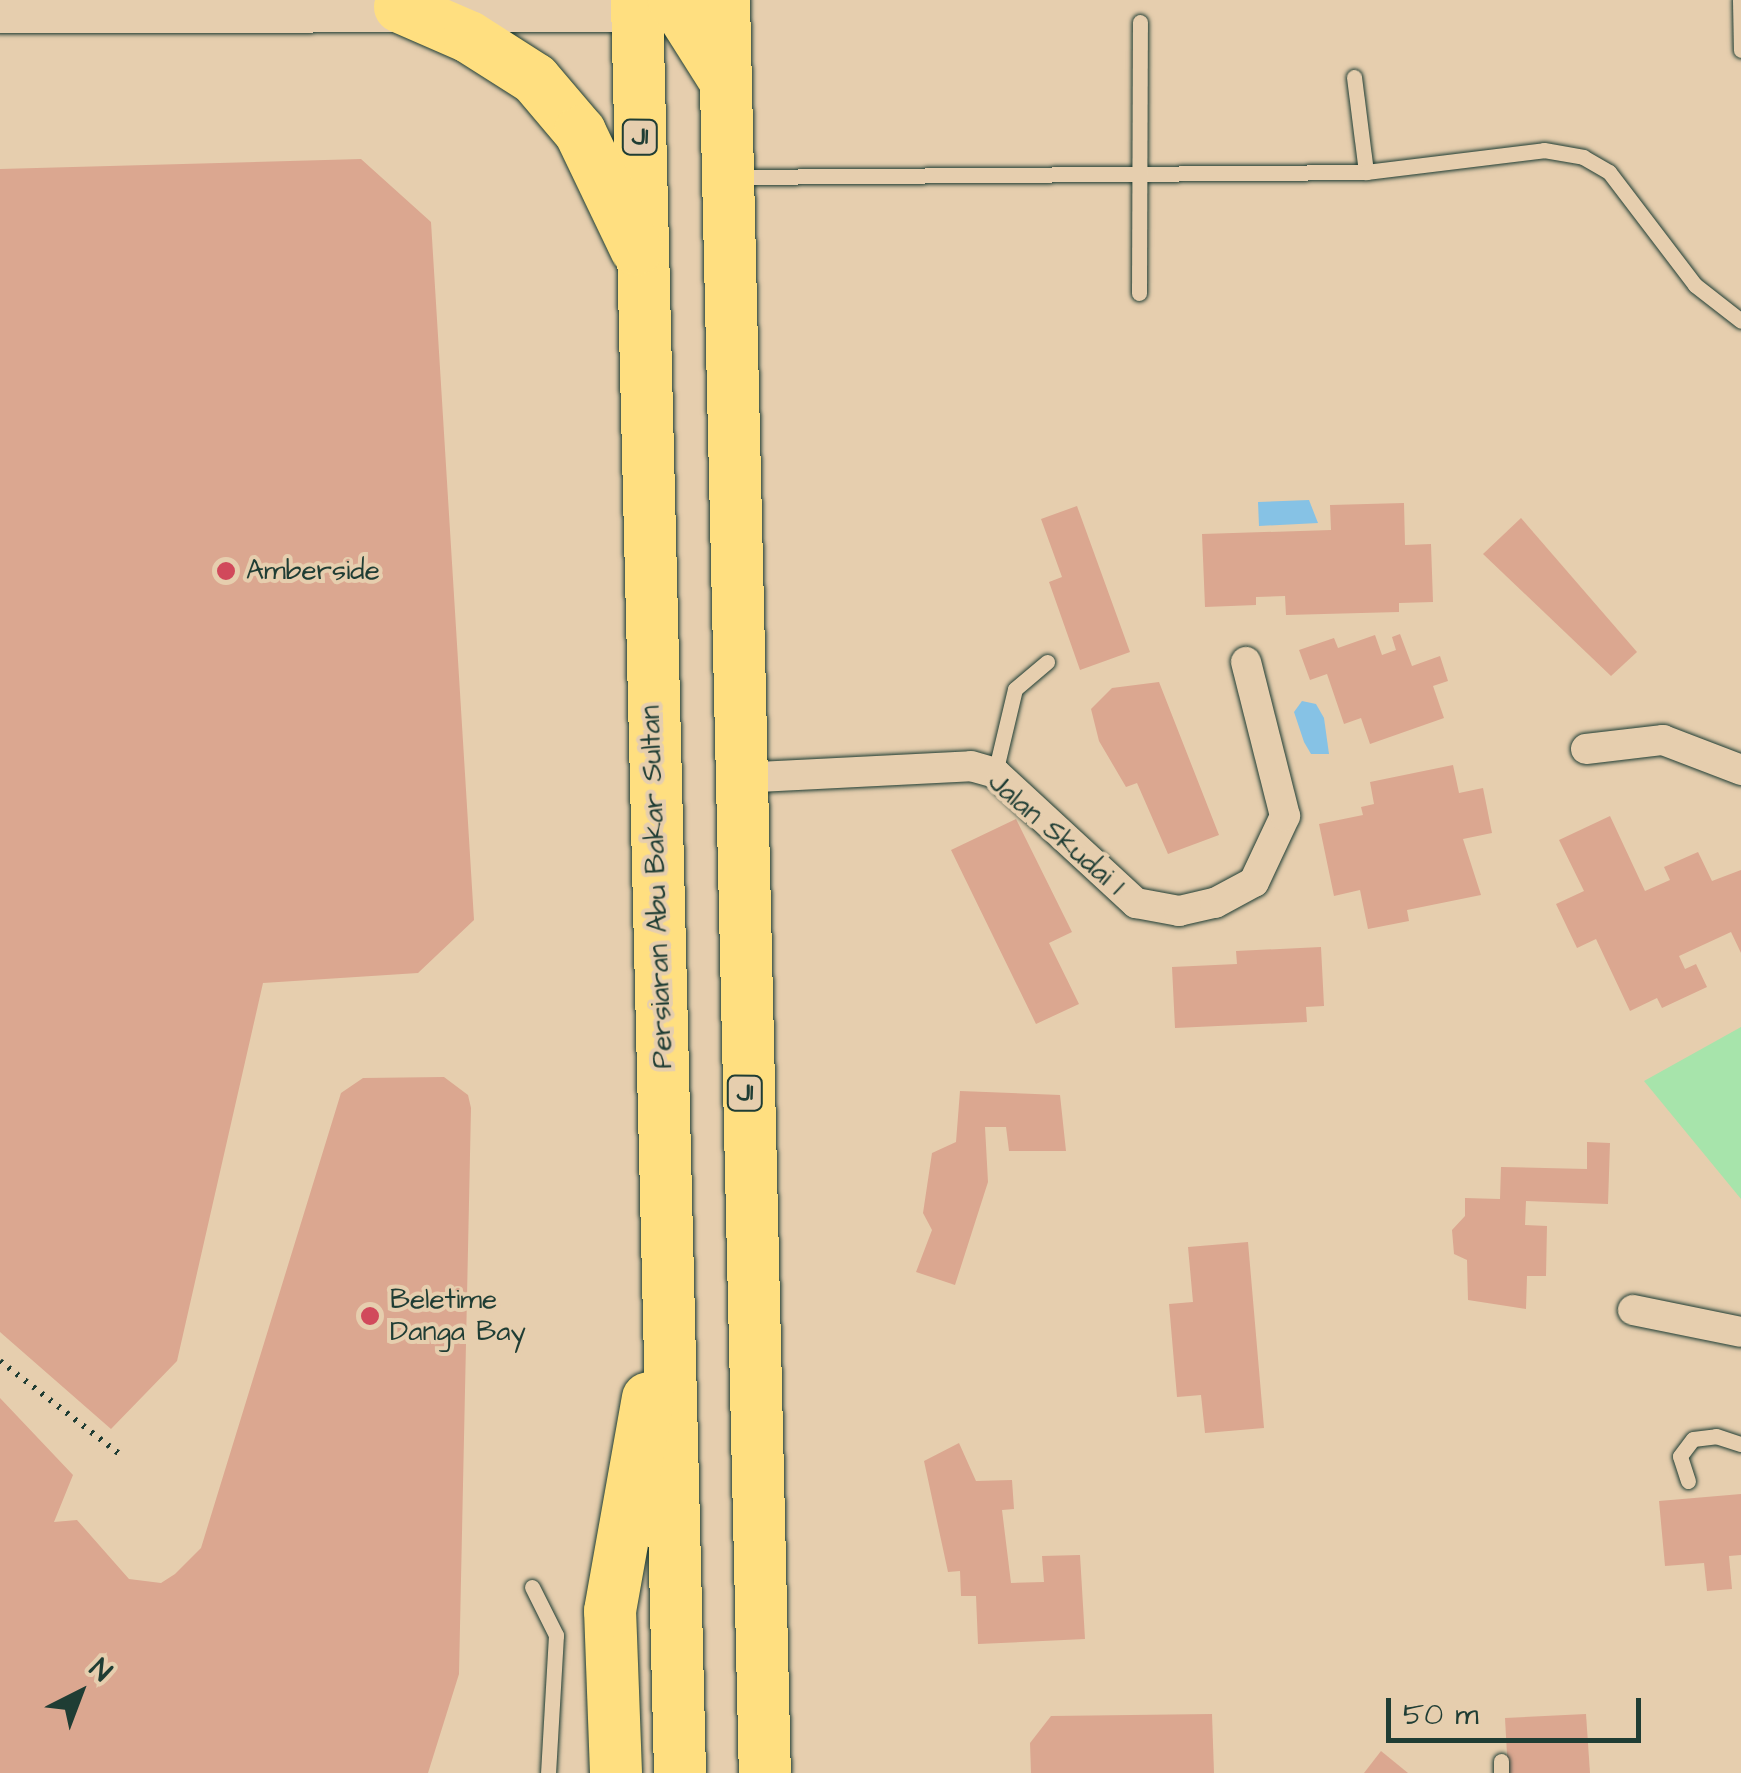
<!DOCTYPE html>
<style>
body{margin:0}
#map{position:relative;width:1741px;height:1773px;overflow:hidden;background:#e6ceae;font-family:"Architects Daughter",sans-serif}
div>[style]{position:absolute}
.green>*{inset:0;background:#a7e4ab}
.water>*{inset:0;background:#86c2e5}
.building>*{inset:0;background:#dba790}
.path>*{height:6px;margin-top:-3px;transform-origin:0;background:repeating-linear-gradient(90deg,#1f3d34 0 2.5px,transparent 0 10.5px)}
.roads{filter:drop-shadow(0 0 2px #1f3d34) drop-shadow(0 0 2px #1f3d34)}
.lane>*{height:15px;margin:-7.5px;padding:0 7.5px;transform-origin:7.5px;border-radius:7.5px;background:#e6ceae}
.street>*{height:30px;margin:-15px;padding:0 15px;transform-origin:15px;border-radius:15px;background:#e6ceae}
.secondary>*{height:42px;margin:-21px;padding:0 21px;transform-origin:21px;border-radius:21px;background:#e6ceae}
.highway>*{height:52px;margin:-26px;padding:0 26px;transform-origin:26px;border-radius:26px;background:#ffdf80}
.dots>*{width:28px;height:28px;translate:-50% -50%;box-sizing:border-box;border:5px solid #e6ceae;border-radius:50%}
span{translate:-50% -50%;white-space:nowrap;text-align:center;line-height:1.15;-webkit-text-stroke:8px #e6ceae;paint-order:stroke}
.shield-label span{padding:2px 8px;background:#e6ceae;border:2px solid;border-radius:8px;-webkit-text-stroke-width:0}
.shield-label{font-size:25px;color:#1f3d34;font-weight:700}
.poi-label{font-size:28px;color:#1f3d34}
.left{translate:0 -50%;text-align:left}
.street-label{font-size:28px;color:#1f3d34}
.north{position:absolute;left:30px;top:1643px;width:100px;height:100px;-webkit-text-stroke:8px #e6ceae;paint-order:stroke;rotate:42deg;font-size:28px;font-weight:700;line-height:40px;text-align:center;color:#1f3d34}
.north::after{content:'';display:block;margin:auto;width:35px;height:45px;background:#1f3d34;clip-path:polygon(50% 0,100% 100%,50% 72%,0 100%)}
.scale{position:absolute;left:1386px;top:1698px;width:255px;height:45px;box-sizing:border-box;border:5px solid #1f3d34;border-top:0;padding-left:12px;font-size:30px;line-height:35px;white-space:nowrap;color:#1f3d34;-webkit-text-stroke:8px #e6ceae;paint-order:stroke}
</style>
<div id="map">
<div class="green">
<div style="clip-path:polygon(1741px 1027px,1741px 1199px,1644px 1081px)"></div>
</div>
<div class="water">
<div style="clip-path:polygon(1309px 500px,1318px 523px,1259px 526px,1258px 502px)"></div>
<div style="clip-path:polygon(1302px 701px,1316px 704px,1324px 718px,1329px 754px,1311px 754px,1304px 742px,1294px 712px)"></div>
</div>
<div class="building">
<div style="clip-path:polygon(361px 159px,431px 222px,474px 920px,418px 973px,263px 983px,177px 1361px,111px 1429px,0 1332px,0 169px)"></div>
<div style="clip-path:polygon(1404px 503px,1405px 545px,1431px 544px,1433px 602px,1399px 603px,1399px 612px,1286px 615px,1285px 596px,1256px 597px,1256px 605px,1205px 607px,1202px 534px,1331px 530px,1330px 505px)"></div>
<div style="clip-path:polygon(1077px 506px,1130px 652px,1080px 670px,1049px 582px,1062px 577px,1041px 519px)"></div>
<div style="clip-path:polygon(1521px 518px,1637px 652px,1611px 676px,1483px 554px)"></div>
<div style="clip-path:polygon(1400px 634px,1412px 666px,1440px 656px,1448px 681px,1433px 686px,1444px 718px,1370px 744px,1361px 718px,1344px 724px,1327px 674px,1310px 680px,1299px 650px,1334px 638px,1338px 648px,1375px 635px,1382px 655px,1396px 650px,1392px 637px)"></div>
<div style="clip-path:polygon(1159px 682px,1219px 835px,1168px 854px,1137px 783px,1126px 787px,1099px 741px,1091px 709px,1112px 688px)"></div>
<div style="clip-path:polygon(1453px 765px,1459px 793px,1483px 788px,1492px 833px,1463px 839px,1481px 895px,1407px 910px,1409px 921px,1368px 929px,1360px 890px,1334px 896px,1319px 824px,1363px 815px,1361px 807px,1374px 804px,1370px 782px)"></div>
<div style="clip-path:polygon(1610px 816px,1645px 891px,1670px 880px,1664px 867px,1698px 852px,1712px 881px,1741px 870px,1741px 953px,1731px 932px,1679px 956px,1685px 969px,1696px 964px,1707px 987px,1662px 1008px,1657px 998px,1630px 1011px,1596px 939px,1577px 948px,1556px 904px,1584px 891px,1559px 840px)"></div>
<div style="clip-path:polygon(1016px 819px,1072px 932px,1049px 943px,1079px 1004px,1036px 1024px,951px 850px)"></div>
<div style="clip-path:polygon(1321px 947px,1324px 1006px,1306px 1007px,1307px 1022px,1175px 1028px,1172px 967px,1237px 964px,1236px 951px)"></div>
<div style="clip-path:polygon(444px 1077px,468px 1095px,471px 1108px,459px 1674px,428px 1773px,0 1773px,0 1398px,73px 1475px,54px 1522px,77px 1520px,129px 1579px,161px 1583px,175px 1574px,201px 1548px,341px 1093px,363px 1078px)"></div>
<div style="clip-path:polygon(960px 1091px,1060px 1095px,1066px 1151px,1009px 1151px,1006px 1127px,985px 1127px,988px 1182px,955px 1285px,916px 1272px,932px 1230px,923px 1213px,932px 1153px,956px 1142px)"></div>
<div style="clip-path:polygon(1587px 1142px,1610px 1143px,1608px 1204px,1526px 1201px,1525px 1225px,1547px 1226px,1546px 1276px,1527px 1276px,1526px 1309px,1468px 1300px,1467px 1260px,1454px 1254px,1452px 1230px,1465px 1216px,1465px 1198px,1500px 1199px,1501px 1167px,1587px 1169px)"></div>
<div style="clip-path:polygon(1248px 1242px,1264px 1428px,1205px 1433px,1201px 1395px,1177px 1397px,1169px 1304px,1193px 1302px,1188px 1247px)"></div>
<div style="clip-path:polygon(959px 1443px,976px 1481px,1012px 1480px,1014px 1509px,1002px 1510px,1011px 1583px,1044px 1582px,1042px 1556px,1080px 1555px,1085px 1639px,978px 1644px,976px 1596px,961px 1596px,960px 1571px,948px 1572px,924px 1461px)"></div>
<div style="clip-path:polygon(1741px 1494px,1741px 1555px,1729px 1556px,1732px 1589px,1707px 1591px,1704px 1563px,1665px 1566px,1659px 1501px)"></div>
<div style="clip-path:polygon(1212px 1714px,1214px 1773px,1031px 1773px,1030px 1743px,1051px 1716px)"></div>
<div style="clip-path:polygon(1586px 1714px,1590px 1773px,1508px 1773px,1505px 1718px)"></div>
<div style="clip-path:polygon(1381px 1751px,1408px 1773px,1364px 1773px)"></div>
</div>
<div class="path">
<div style="left:0;top:1361px;width:150px;rotate:37.9deg"></div>
</div>
<div class="roads">
<div class="lane">
<div style="left:1740px;top:0;width:50px;rotate:88.9deg"></div>
<div style="left:1354px;top:77px;width:96px;rotate:82.8deg"></div>
<div style="left:735px;top:177px;width:631px;rotate:-0.45deg"></div>
<div style="left:1366px;top:172px;width:179px;rotate:-7deg"></div>
<div style="left:1544px;top:150px;width:40px;rotate:10deg"></div>
<div style="left:1583px;top:157px;width:30px;rotate:30deg"></div>
<div style="left:1609px;top:172px;width:142px;rotate:52.7deg"></div>
<div style="left:1695px;top:285px;width:58px;rotate:38deg"></div>
<div style="left:1139px;top:293px;width:271px;rotate:-89.8deg"></div>
<div style="left:995px;top:773px;width:86px;rotate:-76.6deg"></div>
<div style="left:1015px;top:689px;width:42px;rotate:-40.2deg"></div>
<div style="left:1688px;top:1481px;width:26px;rotate:-108deg"></div>
<div style="left:1680px;top:1456px;width:21px;rotate:-53deg"></div>
<div style="left:1693px;top:1439px;width:23px;rotate:-7deg"></div>
<div style="left:1716px;top:1436px;width:26px;rotate:18deg"></div>
<div style="left:532px;top:1587px;width:54px;rotate:63.4deg"></div>
<div style="left:556px;top:1635px;width:138px;rotate:93.3deg"></div>
<div style="left:1501px;top:1761px;width:12px;rotate:90deg"></div>
</div>
<div class="street">
<div style="left:1586px;top:749px;width:78px;rotate:-6.7deg"></div>
<div style="left:1663px;top:740px;width:84px;rotate:21deg"></div>
<div style="left:738px;top:778px;width:233px;rotate:-2.9deg"></div>
<div style="left:971px;top:766px;width:25px;rotate:16deg"></div>
<div style="left:995px;top:773px;width:192px;rotate:42.7deg"></div>
<div style="left:1136px;top:903px;width:44px;rotate:10.5deg"></div>
<div style="left:1179px;top:911px;width:37px;rotate:-13deg"></div>
<div style="left:1215px;top:903px;width:44px;rotate:-28.3deg"></div>
<div style="left:1254px;top:882px;width:73px;rotate:-64.8deg"></div>
<div style="left:1285px;top:816px;width:159px;rotate:-104.2deg"></div>
<div style="left:1633px;top:1310px;width:110px;rotate:11.5deg"></div>
</div>
<div class="secondary">
<div style="left:0;top:12px;width:638px;rotate:-0.09deg"></div>
</div>
<div class="highway">
<div style="left:637px;top:0;width:1774px;rotate:88.61deg"></div>
<div style="left:674px;top:0;width:93px;rotate:57.7deg"></div>
<div style="left:724px;top:0;width:1773px;rotate:88.68deg"></div>
<div style="left:400px;top:7px;width:75px;rotate:23.5deg"></div>
<div style="left:469px;top:37px;width:78px;rotate:32.5deg"></div>
<div style="left:535px;top:79px;width:70px;rotate:49.7deg"></div>
<div style="left:580px;top:132px;width:130px;rotate:64.4deg"></div>
<div style="left:616px;top:1773px;width:162px;rotate:-92.1deg"></div>
<div style="left:610px;top:1611px;width:216px;rotate:-79.9deg"></div>
</div>
</div>
<div class="dots">
<div style="left:226px;top:571px;background:#d1495b"></div>
<div style="left:370px;top:1316px;background:#d1495b"></div>
</div>
<div class="shield-label">
<span style="left:640px;top:137px">J1</span>
<span style="left:745px;top:1093px">J1</span>
</div>
<div class="poi-label">
<span class="left" style="left:246px;top:571px">Amberside</span>
<span class="left" style="left:390px;top:1316px">Beletime<br>Danga Bay</span>
</div>
<div class="street-label">
<span style="left:1056px;top:834px;rotate:41deg">Jalan Skudai 1</span>
<span style="left:657px;top:887px;rotate:-92deg">Persiaran Abu Bakar Sultan</span>
</div>
<div class="north">N</div>
<div class="scale">50 m</div>
</div>
